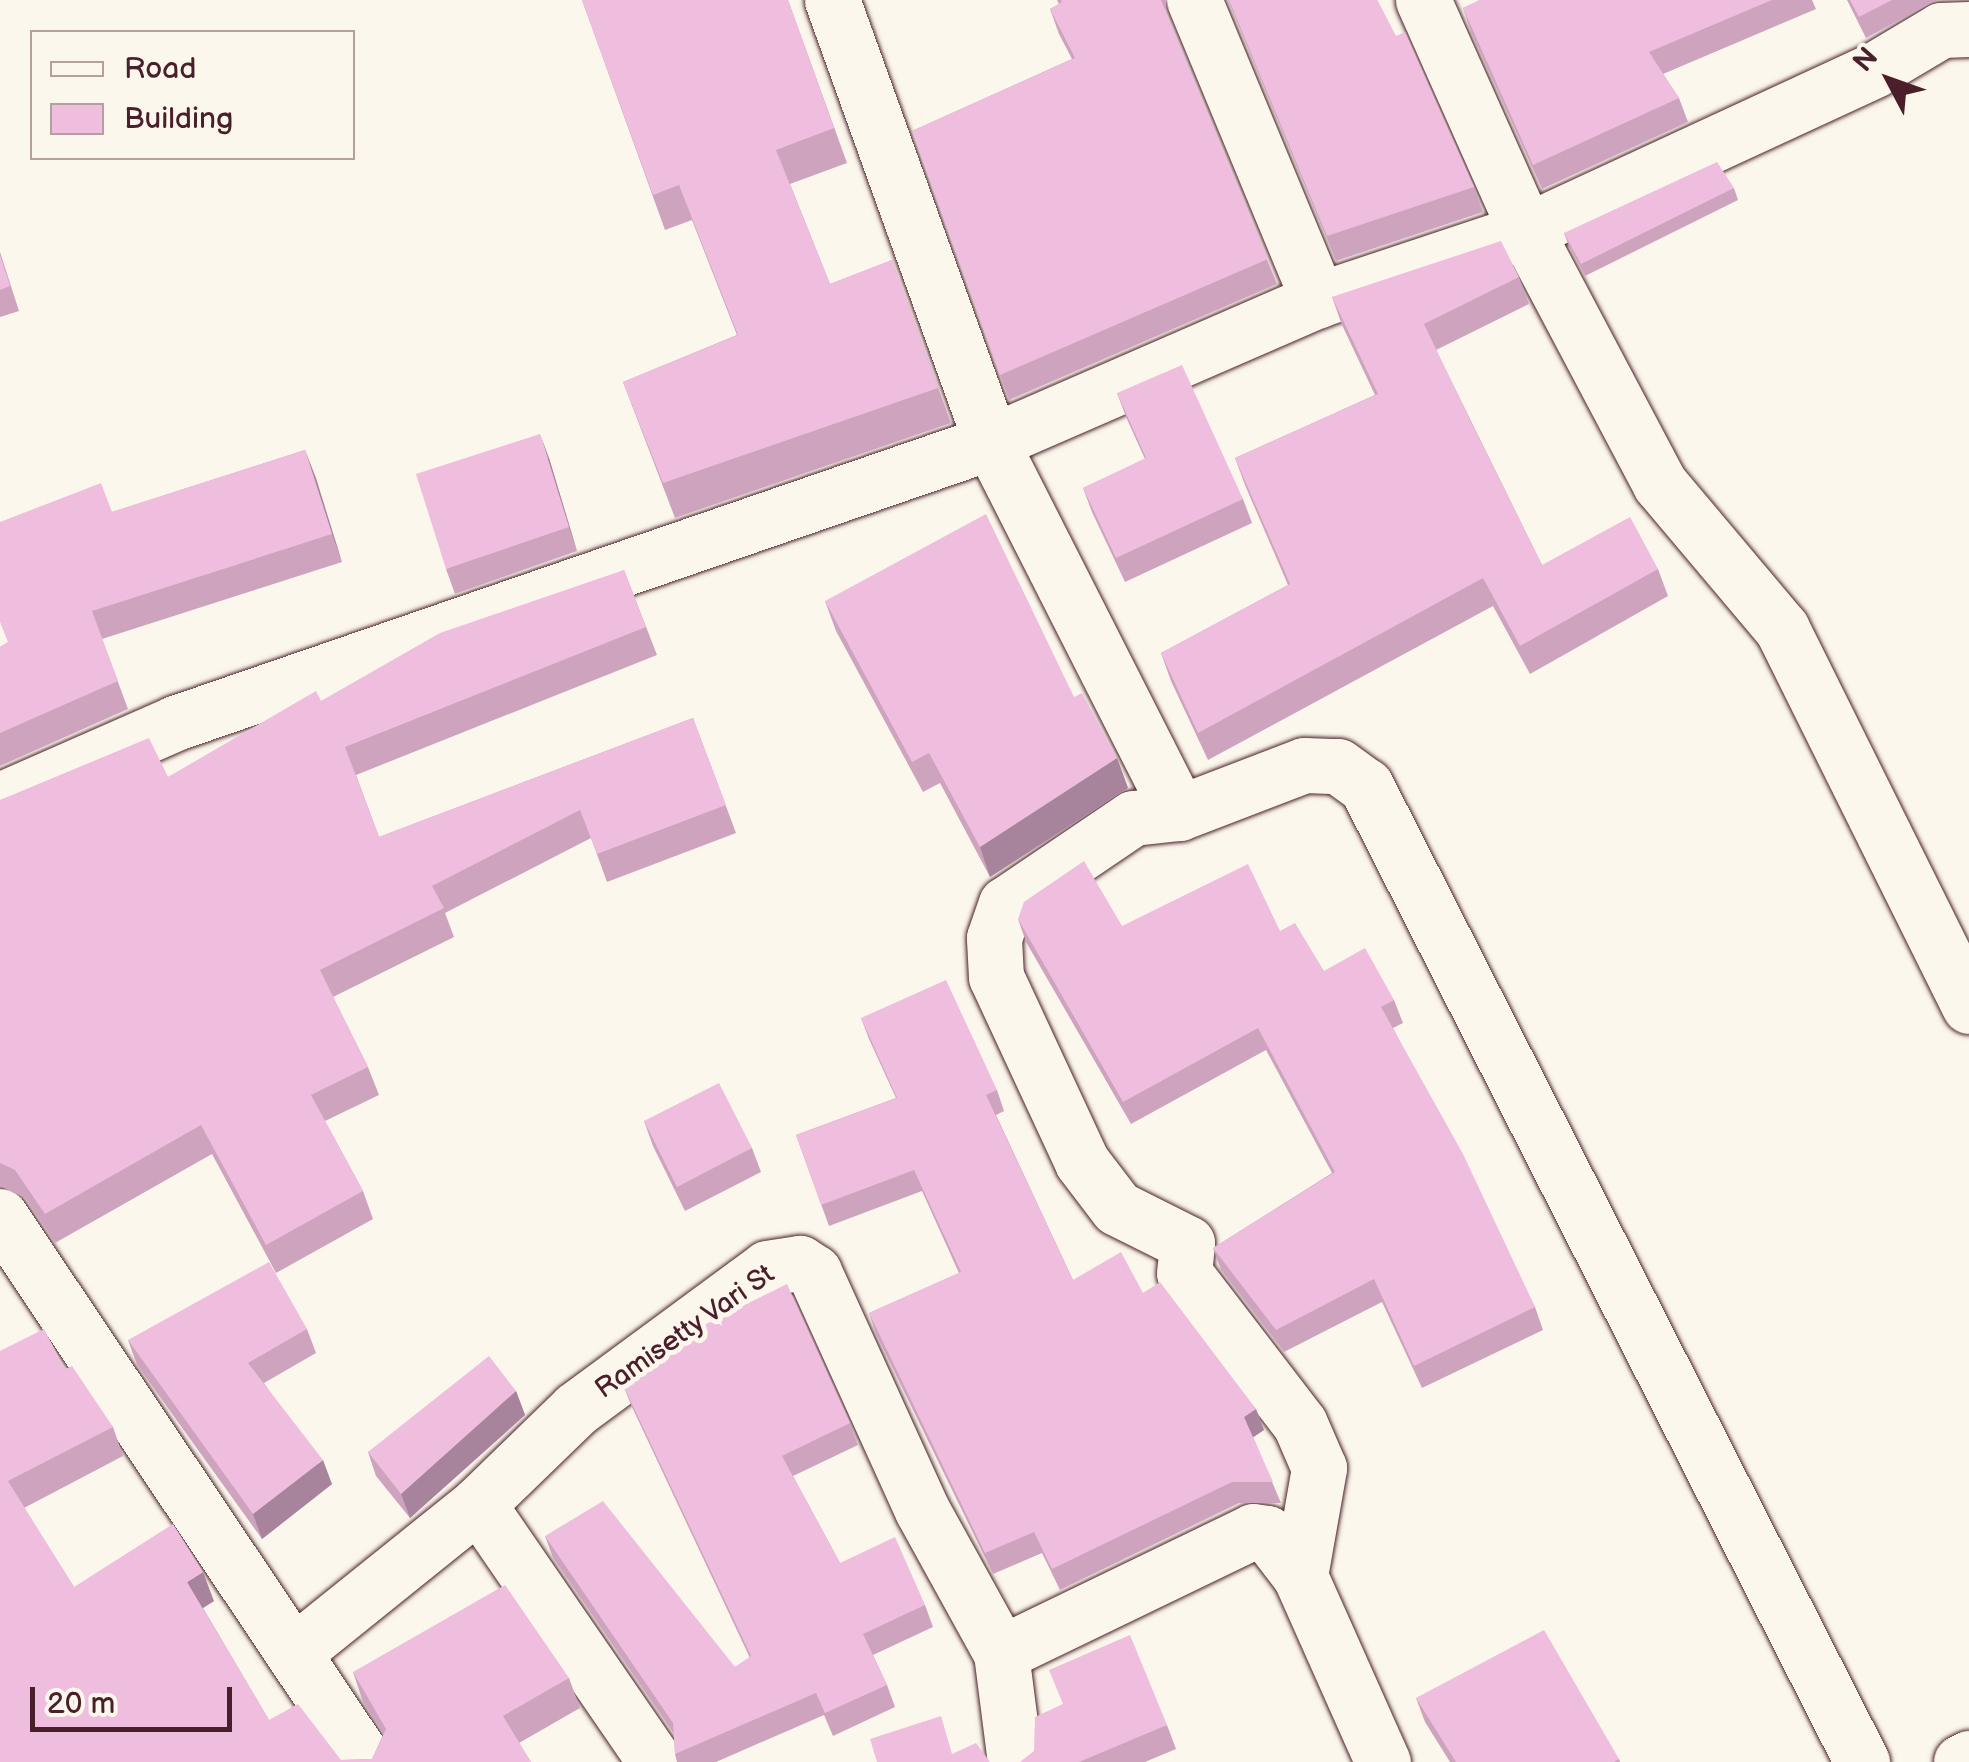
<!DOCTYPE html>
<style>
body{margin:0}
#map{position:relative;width:1969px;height:1762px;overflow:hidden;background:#fbf7ec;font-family:"Balsamiq Sans",sans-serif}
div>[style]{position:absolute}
.roads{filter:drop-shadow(0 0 2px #4a1f2b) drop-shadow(0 0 2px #4a1f2b)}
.street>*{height:55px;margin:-27.5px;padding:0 27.5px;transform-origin:27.5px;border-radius:27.5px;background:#fbf7ec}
.wall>*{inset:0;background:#cea3be}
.shaded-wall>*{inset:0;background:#a7849b}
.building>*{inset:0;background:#efbddd}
span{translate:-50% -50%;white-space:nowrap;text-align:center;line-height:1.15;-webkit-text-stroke:10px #fbf7ec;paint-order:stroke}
.street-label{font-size:28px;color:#4a1f2b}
.legend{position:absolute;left:30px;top:30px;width:325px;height:130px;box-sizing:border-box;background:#fbf7ec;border:2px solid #b4a19f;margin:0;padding:12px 18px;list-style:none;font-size:30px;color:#4a1f2b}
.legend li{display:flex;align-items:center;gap:20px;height:50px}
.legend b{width:50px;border:2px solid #b4a19f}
.north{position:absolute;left:1839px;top:30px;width:100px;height:100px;-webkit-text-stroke:8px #fbf7ec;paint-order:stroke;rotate:311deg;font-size:28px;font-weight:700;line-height:40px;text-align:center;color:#4a1f2b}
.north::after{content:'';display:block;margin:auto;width:35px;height:45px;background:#4a1f2b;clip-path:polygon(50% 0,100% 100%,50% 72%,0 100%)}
.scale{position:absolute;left:30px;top:1687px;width:202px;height:45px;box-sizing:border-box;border:5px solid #4a1f2b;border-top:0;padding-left:12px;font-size:30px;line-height:35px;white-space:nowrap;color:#4a1f2b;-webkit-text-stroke:8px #fbf7ec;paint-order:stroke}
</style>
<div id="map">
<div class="roads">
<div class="street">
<div style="left:832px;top:0;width:470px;rotate:70.2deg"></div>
<div style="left:991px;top:442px;width:416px;rotate:63.1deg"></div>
<div style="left:1194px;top:0;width:325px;rotate:67.5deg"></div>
<div style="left:1423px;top:0;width:253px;rotate:66deg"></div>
<div style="left:1526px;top:231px;width:286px;rotate:62.1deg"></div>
<div style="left:1660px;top:484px;width:189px;rotate:49.9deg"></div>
<div style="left:1782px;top:629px;width:421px;rotate:63.6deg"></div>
<div style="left:0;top:800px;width:191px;rotate:-23.7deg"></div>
<div style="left:175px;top:723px;width:863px;rotate:-19deg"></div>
<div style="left:991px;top:442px;width:357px;rotate:-23.5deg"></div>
<div style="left:1318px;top:300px;width:219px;rotate:-18.4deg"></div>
<div style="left:1526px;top:231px;width:383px;rotate:-24.8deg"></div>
<div style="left:1874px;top:70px;width:78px;rotate:-30.8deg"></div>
<div style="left:1941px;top:30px;width:28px;rotate:-2deg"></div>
<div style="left:0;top:1216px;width:657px;rotate:56.16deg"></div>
<div style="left:478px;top:1504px;width:313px;rotate:55.5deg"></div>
<div style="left:1300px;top:1576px;width:110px;rotate:-80deg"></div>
<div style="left:1319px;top:1468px;width:48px;rotate:-113.4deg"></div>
<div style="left:1300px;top:1424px;width:190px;rotate:-127.5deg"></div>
<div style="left:1184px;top:1273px;width:30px;rotate:-84deg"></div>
<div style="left:1187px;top:1243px;width:78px;rotate:-153.4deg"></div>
<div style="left:1117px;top:1208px;width:58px;rotate:-127.3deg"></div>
<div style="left:1082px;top:1162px;width:204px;rotate:-114.9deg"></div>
<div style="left:996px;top:977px;width:39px;rotate:-93deg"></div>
<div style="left:994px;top:938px;width:36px;rotate:-71deg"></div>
<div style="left:1006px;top:904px;width:153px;rotate:-34.1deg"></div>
<div style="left:1133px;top:818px;width:46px;rotate:-6.2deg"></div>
<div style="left:1179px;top:813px;width:134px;rotate:-21deg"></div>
<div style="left:1304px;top:765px;width:34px;rotate:2deg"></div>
<div style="left:1338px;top:766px;width:34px;rotate:36deg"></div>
<div style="left:1366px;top:786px;width:1095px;rotate:63.06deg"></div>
<div style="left:293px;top:1653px;width:238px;rotate:-38.8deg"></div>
<div style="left:478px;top:1504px;width:136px;rotate:-44.1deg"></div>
<div style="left:576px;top:1409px;width:237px;rotate:-36.4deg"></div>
<div style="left:767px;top:1268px;width:33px;rotate:-9deg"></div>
<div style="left:800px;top:1263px;width:17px;rotate:33deg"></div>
<div style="left:814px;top:1272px;width:261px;rotate:65.6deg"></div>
<div style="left:922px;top:1510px;width:163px;rotate:61.1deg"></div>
<div style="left:1001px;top:1653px;width:110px;rotate:82.7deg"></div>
<div style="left:1001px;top:1653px;width:280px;rotate:-25.8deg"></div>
<div style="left:1253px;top:1531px;width:14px;rotate:8deg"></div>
<div style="left:1267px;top:1533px;width:54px;rotate:52.5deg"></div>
<div style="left:1300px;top:1576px;width:204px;rotate:66deg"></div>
<div style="left:1961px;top:1762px;width:9px;rotate:-27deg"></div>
</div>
</div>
<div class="wall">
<div style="clip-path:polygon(582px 0,788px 0,847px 163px,790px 184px,830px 284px,892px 260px,951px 423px,675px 518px,623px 382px,737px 335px,692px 220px,665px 230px)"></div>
<div style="clip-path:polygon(1057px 0,1167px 0,1165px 10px,1277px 284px,1009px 400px,912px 131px,1072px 59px,1059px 34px,1050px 9px,1059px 4px)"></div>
<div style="clip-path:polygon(1228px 0,1377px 0,1474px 187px,1483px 212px,1336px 261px)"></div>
<div style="clip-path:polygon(1480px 0,1812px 0,1816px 9px,1663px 74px,1679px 98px,1688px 122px,1542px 189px,1471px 32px,1463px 8px)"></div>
<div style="clip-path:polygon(1847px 0,1937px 0,1866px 38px)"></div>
<div style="clip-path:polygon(1734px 188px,1738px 200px,1585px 276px,1569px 246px,1564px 233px)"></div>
<div style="clip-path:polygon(0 252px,19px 311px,0 317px)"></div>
<div style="clip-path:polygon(1519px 277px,1529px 304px,1436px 350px,1542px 565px,1658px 569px,1668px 596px,1530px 674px,1493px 606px,1208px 760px,1171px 681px,1161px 653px,1288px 585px,1245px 485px,1235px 458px,1375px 395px,1342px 325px,1332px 297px)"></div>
<div style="clip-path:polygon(1117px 393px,1243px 499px,1252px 523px,1125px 582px,1092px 512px,1083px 488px,1145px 459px,1126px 417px)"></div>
<div style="clip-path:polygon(305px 450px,342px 562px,102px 639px,128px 709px,0 766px,0 647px,7px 643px,112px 512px)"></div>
<div style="clip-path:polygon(549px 458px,577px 551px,455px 594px,446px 569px)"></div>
<div style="clip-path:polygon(624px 570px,657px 655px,356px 775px,379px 837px,693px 718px,736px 833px,607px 882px,591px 838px,445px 913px,454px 937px,333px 997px,368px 1067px,379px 1095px,325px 1121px,363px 1191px,373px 1219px,276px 1273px,212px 1154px,55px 1243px,25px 1198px,0 1186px,0 800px,168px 777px,321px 701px)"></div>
<div style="clip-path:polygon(825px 601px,1074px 697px,1117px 758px,1128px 788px,990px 877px,940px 783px,923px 792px,836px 631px)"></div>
<div style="clip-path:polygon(1018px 919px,1122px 926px,1280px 931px,1324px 971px,1394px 1000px,1403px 1023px,1393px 1028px,1535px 1307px,1543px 1330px,1422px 1388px,1382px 1302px,1284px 1352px,1221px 1270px,1213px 1248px,1332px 1173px,1266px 1050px,1131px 1124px,1026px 942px)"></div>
<div style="clip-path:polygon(861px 1018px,997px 1090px,1004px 1111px,996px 1115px,1073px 1280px,1143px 1293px,1256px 1409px,1264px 1430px,1253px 1437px,1281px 1503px,1239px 1503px,1060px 1590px,1042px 1553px,993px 1574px,876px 1334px,869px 1313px,959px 1273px,922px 1191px,829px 1226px,796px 1135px,896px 1098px,869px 1039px)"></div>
<div style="clip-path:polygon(644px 1121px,752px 1148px,761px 1172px,685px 1211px,653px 1146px)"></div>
<div style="clip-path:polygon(307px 1329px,316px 1353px,264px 1383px,332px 1484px,262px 1539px,137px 1365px,128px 1340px)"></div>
<div style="clip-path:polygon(0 1351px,65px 1369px,113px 1427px,123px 1456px,24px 1508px,74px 1587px,214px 1601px,203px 1608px,269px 1720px,341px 1760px,372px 1759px,383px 1735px,363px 1702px,353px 1672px,569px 1678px,580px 1708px,519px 1743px,531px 1762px,0 1762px)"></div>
<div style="clip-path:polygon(623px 1385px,850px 1423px,858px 1445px,793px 1476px,840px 1563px,925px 1605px,933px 1627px,873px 1655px,887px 1685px,895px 1707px,833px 1736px,824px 1715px,716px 1762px,677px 1762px,675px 1754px,674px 1734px,553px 1558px,545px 1536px,735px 1667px,750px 1658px,632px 1407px)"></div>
<div style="clip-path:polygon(516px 1391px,525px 1415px,410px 1518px,376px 1476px,368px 1452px)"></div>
<div style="clip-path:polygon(1416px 1698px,1619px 1759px,1620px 1762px,1450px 1762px,1425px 1722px)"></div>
<div style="clip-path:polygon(1167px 1725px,1176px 1749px,1145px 1762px,1020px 1762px)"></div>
</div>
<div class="shaded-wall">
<div style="clip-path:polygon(540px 434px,549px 458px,577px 551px,569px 527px)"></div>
<div style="clip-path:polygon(305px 450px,316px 478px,342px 562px,332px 534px)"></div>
<div style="clip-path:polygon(1117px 758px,1128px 788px,990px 877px,980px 847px)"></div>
<div style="clip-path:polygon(516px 1391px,525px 1415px,410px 1518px,401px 1494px)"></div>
<div style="clip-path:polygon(1256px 1409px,1264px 1430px,1252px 1438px,1244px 1417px)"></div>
<div style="clip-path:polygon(323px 1460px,332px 1484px,262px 1539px,253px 1514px)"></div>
<div style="clip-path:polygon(203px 1572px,214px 1601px,198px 1611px,187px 1582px)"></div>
</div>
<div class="building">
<div style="clip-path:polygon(582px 0,788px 0,834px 128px,776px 150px,830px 284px,892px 260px,938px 388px,663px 483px,623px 382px,738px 335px,679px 185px,653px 195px)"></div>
<div style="clip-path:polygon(1061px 0,1161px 0,1268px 259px,1000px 375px,912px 131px,1075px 58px,1050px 9px,1062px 2px)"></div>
<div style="clip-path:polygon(1229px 0,1377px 0,1396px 36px,1405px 32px,1474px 187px,1327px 236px)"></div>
<div style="clip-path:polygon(1480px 0,1772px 0,1649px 52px,1679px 98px,1533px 165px,1463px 8px)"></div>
<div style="clip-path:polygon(1850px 0,1892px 0,1859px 17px)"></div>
<div style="clip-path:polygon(1717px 162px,1734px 188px,1581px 264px,1564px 233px)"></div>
<div style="clip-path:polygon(1501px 241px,1519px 277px,1424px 324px,1470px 420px,1542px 565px,1630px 517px,1658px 569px,1520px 646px,1483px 578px,1198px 733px,1161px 653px,1290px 584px,1235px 458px,1378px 394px,1332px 297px)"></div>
<div style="clip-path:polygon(0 255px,10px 286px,0 290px)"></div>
<div style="clip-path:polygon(1182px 365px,1243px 499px,1116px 558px,1083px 488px,1146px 458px,1117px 393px)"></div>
<div style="clip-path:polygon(540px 434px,569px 527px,446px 569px,416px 474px)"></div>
<div style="clip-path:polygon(305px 450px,332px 534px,92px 611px,118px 681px,0 733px,0 647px,8px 642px,0 622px,0 522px,101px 483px,112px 512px)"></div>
<div style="clip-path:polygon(986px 514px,1074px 697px,1082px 693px,1117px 758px,980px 847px,929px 753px,912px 762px,825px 601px)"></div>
<div style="clip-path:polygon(624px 570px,646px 627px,345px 747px,379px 837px,693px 718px,726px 805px,597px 854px,580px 810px,432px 886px,444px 908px,320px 970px,368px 1067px,311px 1095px,363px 1191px,266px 1245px,201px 1125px,45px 1214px,15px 1170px,0 1163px,0 800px,149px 738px,168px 777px,316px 691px,321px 701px,440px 633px)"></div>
<div style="clip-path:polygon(1084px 861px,1122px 926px,1248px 864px,1280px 931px,1295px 923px,1324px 971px,1365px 948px,1394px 1000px,1381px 1007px,1463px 1154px,1535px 1307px,1414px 1366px,1374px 1279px,1276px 1330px,1213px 1248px,1335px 1172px,1258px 1028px,1123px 1102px,1018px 919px,1024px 902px)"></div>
<div style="clip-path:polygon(946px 980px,997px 1090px,986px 1095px,1073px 1280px,1121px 1252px,1143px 1293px,1160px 1282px,1256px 1409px,1244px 1417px,1273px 1482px,1232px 1482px,1052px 1569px,1034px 1532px,985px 1553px,869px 1313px,961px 1272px,914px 1170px,821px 1205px,796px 1135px,897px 1098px,861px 1018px)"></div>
<div style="clip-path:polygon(719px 1083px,752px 1148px,677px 1187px,644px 1121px)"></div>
<div style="clip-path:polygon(269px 1262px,307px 1329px,248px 1363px,323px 1460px,253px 1514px,128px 1340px)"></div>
<div style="clip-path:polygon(787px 1284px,850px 1423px,782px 1456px,840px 1563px,895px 1537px,925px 1605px,863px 1634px,887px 1685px,825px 1713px,816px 1693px,675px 1754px,673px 1723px,545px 1536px,603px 1501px,735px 1667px,751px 1656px,623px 1385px,706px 1324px)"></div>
<div style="clip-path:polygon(44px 1329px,65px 1369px,72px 1366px,113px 1427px,8px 1481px,74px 1587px,173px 1524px,203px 1572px,187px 1582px,269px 1720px,298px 1704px,341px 1760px,372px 1759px,386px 1729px,353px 1672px,505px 1585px,569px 1678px,503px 1716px,531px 1762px,0 1762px,0 1351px)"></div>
<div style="clip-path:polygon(489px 1356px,516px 1391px,401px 1494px,368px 1452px)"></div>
<div style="clip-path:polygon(1544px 1630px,1619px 1759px,1614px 1762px,1456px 1762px,1416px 1698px)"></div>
<div style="clip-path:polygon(1130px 1635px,1167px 1725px,1079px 1762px,1020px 1762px,1034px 1751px,1035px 1717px,1063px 1704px,1049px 1670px)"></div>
<div style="clip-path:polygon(941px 1716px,952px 1754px,976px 1743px,990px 1762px,877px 1762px,870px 1739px)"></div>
</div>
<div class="street-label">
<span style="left:685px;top:1332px;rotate:-35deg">Ramisetty Vari St</span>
</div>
<ul class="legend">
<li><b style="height:12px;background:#fbf7ec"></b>Road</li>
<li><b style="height:28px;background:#efbddd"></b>Building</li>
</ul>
<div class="north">N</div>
<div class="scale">20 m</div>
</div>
